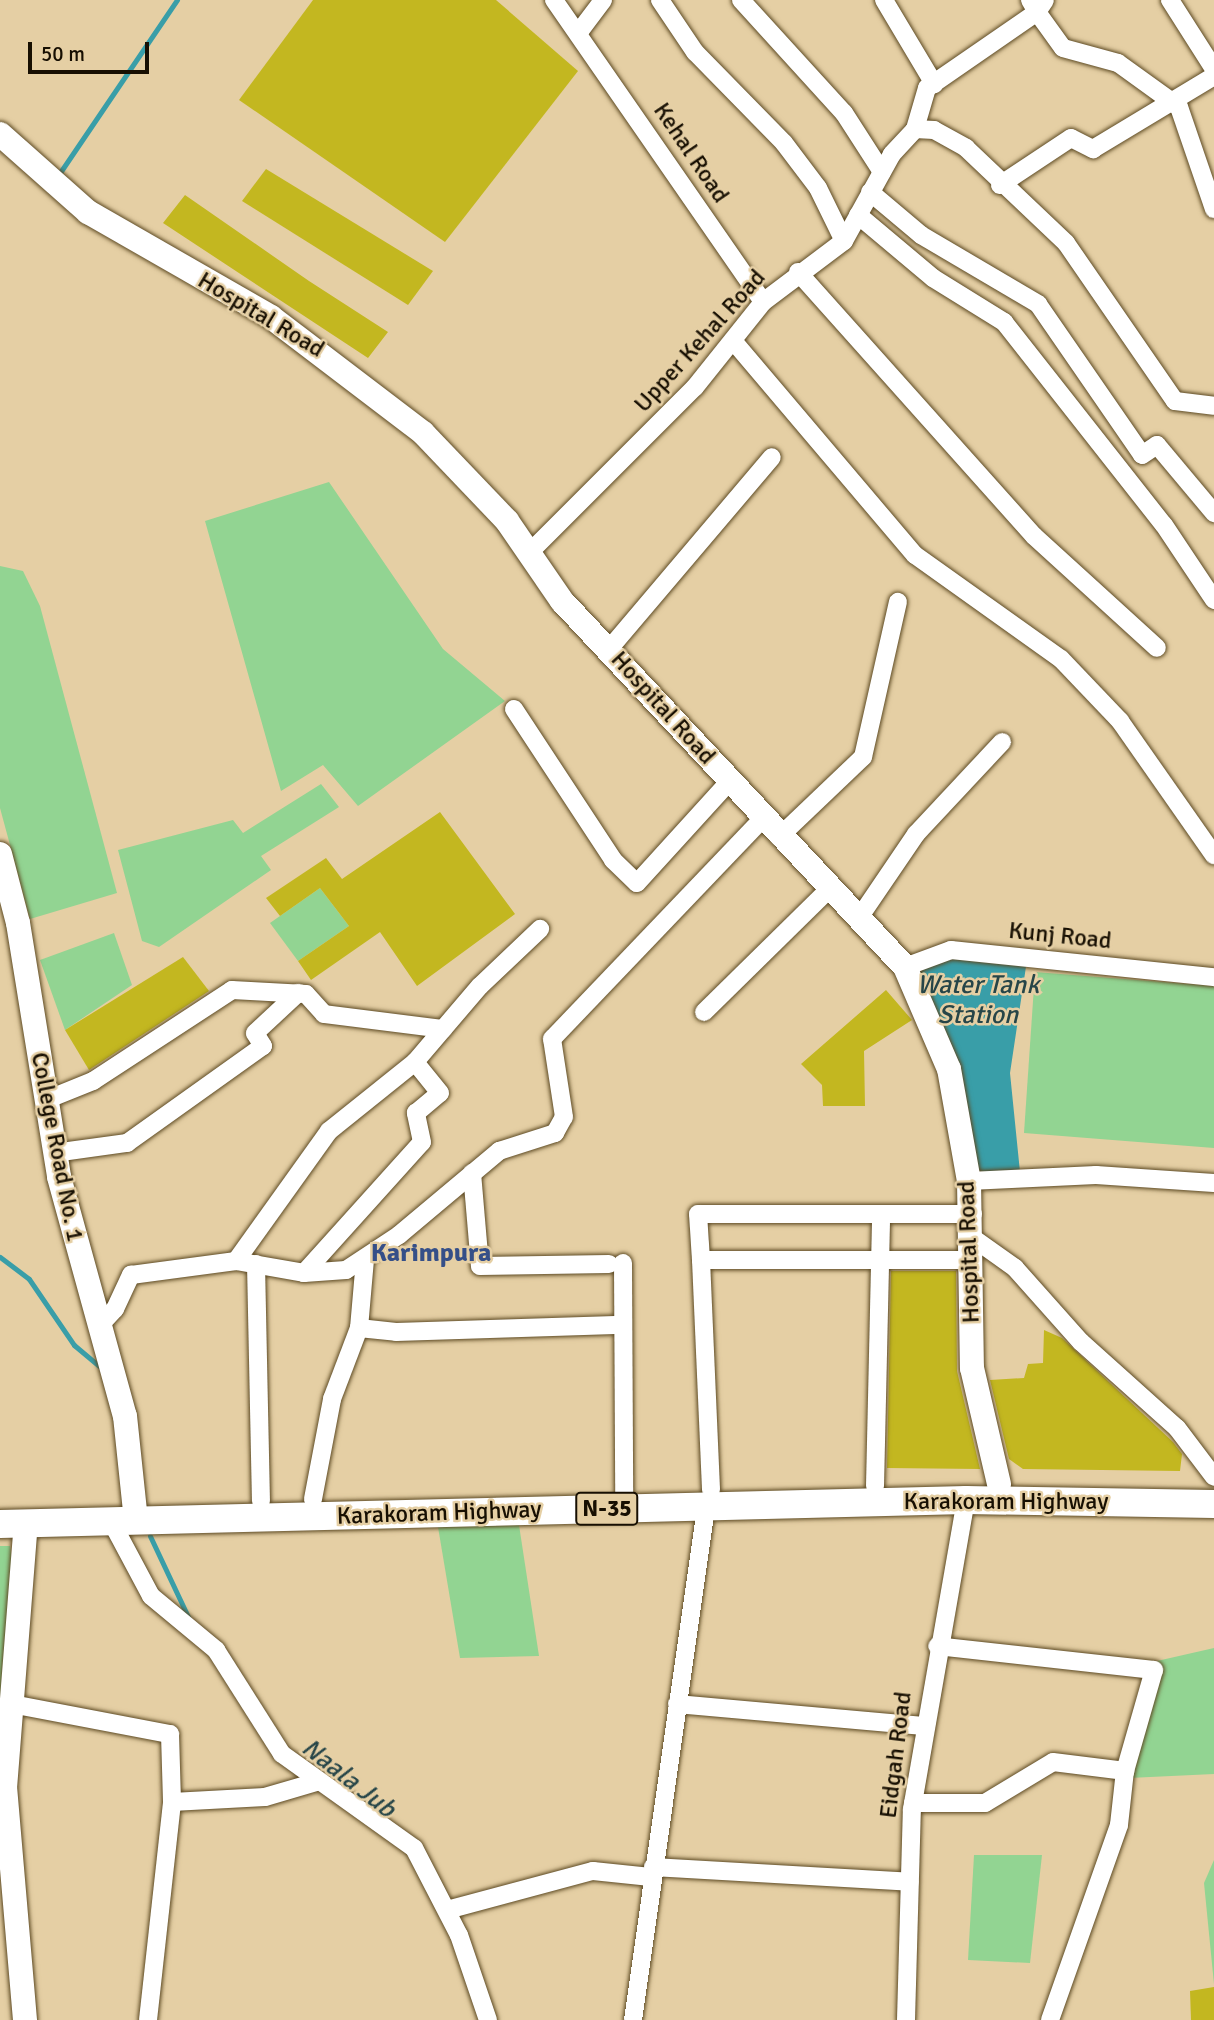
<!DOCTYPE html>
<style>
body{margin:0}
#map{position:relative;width:1214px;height:2020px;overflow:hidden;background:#e5cfa4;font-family:Signika,sans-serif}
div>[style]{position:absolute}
.green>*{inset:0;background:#92d492}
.water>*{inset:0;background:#399ea8}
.stream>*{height:5px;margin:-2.5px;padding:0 2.5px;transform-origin:2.5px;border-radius:2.5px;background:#399ea8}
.building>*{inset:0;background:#c3b720}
.roads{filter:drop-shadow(0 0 2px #5d4a23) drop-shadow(0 0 2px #5d4a23)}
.minor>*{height:18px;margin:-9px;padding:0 9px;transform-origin:9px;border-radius:9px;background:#fff}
.secondary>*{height:24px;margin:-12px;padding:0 12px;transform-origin:12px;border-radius:12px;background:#fff}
.trunk>*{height:28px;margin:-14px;padding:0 14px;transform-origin:14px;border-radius:14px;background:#fff}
span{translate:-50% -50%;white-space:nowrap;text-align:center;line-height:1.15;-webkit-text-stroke:5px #e5cfa4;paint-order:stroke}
.shield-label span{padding:2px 5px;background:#e5cfa4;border:2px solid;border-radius:5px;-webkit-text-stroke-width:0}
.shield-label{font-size:23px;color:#170f02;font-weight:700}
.street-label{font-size:24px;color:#170f02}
.water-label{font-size:26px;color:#264548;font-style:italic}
.neighbourhood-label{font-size:26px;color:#354f88;font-weight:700}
.scale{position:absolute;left:28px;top:42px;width:121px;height:32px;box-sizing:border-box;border:4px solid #170f02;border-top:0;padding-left:9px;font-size:21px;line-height:24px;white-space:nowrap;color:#170f02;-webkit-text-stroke:5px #e5cfa4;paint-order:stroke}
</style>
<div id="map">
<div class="green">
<div style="clip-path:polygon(329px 482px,443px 649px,505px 701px,358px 806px,323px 765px,281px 791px,205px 521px)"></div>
<div style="clip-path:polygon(0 566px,23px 571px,40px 606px,117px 893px,30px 919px,0 808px)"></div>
<div style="clip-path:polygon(321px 784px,339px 807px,261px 856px,271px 870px,159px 947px,142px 941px,118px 850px,233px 820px,243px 833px)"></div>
<div style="clip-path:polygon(320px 888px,349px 926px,298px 961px,270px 923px)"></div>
<div style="clip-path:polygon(114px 933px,132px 985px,65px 1030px,40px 960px)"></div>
<div style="clip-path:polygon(1035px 972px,1214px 986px,1214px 1148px,1024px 1133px)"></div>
<div style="clip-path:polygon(519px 1525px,539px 1656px,460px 1658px,438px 1527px)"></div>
<div style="clip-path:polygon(0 1546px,10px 1546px,19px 1617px,0 1735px)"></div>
<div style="clip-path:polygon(1214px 1648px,1214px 1774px,1129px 1778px,1157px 1661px)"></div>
<div style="clip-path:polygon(974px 1855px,1042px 1855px,1030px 1963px,968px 1960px)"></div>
<div style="clip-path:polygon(1214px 1860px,1214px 1984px,1204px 1883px)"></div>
</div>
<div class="water">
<div style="clip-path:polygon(929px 957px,1027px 960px,1010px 1073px,1020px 1172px,975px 1177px,910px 970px)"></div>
</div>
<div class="stream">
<div style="left:57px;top:177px;width:214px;rotate:-55.9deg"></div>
<div style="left:0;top:1257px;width:36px;rotate:37deg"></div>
<div style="left:29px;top:1279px;width:80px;rotate:55.7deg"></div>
<div style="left:74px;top:1345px;width:34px;rotate:40deg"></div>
<div style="left:150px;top:1536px;width:94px;rotate:64.8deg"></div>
</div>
<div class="building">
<div style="clip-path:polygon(313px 0,496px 0,578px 71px,445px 242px,239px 100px)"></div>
<div style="clip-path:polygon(266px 169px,433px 271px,408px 305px,242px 201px)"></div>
<div style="clip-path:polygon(185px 195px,309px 281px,388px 332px,368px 358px,163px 223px)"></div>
<div style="clip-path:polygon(440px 812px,515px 914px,417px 986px,380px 932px,311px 980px,298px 961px,349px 926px,320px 888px,280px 916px,266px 898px,326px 858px,342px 879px)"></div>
<div style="clip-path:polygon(183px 957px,209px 991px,89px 1070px,65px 1030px)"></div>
<div style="clip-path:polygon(886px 990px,912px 1020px,864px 1051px,865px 1106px,823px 1106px,822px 1085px,801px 1064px)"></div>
<div style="clip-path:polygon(891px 1271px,956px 1271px,957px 1371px,980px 1469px,887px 1468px)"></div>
<div style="clip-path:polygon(1044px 1330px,1062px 1338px,1173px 1442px,1182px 1454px,1180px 1471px,1023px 1469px,1009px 1459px,990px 1380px,1024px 1378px,1028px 1364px,1043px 1363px)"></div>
<div style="clip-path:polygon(1214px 1987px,1214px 2020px,1191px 2020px,1190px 1991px)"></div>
</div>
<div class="roads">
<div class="minor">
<div style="left:554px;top:0;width:367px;rotate:55.3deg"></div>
<div style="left:660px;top:0;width:63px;rotate:56.1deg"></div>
<div style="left:695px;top:52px;width:127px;rotate:45.6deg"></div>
<div style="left:784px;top:143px;width:56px;rotate:52.9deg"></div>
<div style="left:818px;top:188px;width:59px;rotate:63.9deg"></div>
<div style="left:741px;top:0;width:153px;rotate:47.7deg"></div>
<div style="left:844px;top:113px;width:70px;rotate:57.2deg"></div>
<div style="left:884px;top:0;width:98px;rotate:59.2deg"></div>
<div style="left:1030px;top:0;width:14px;rotate:60deg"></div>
<div style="left:1037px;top:12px;width:14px;rotate:-56deg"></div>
<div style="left:1170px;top:0;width:82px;rotate:57.5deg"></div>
<div style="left:579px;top:32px;width:40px;rotate:-53deg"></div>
<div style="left:915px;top:129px;width:43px;rotate:-73.7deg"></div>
<div style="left:927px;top:88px;width:134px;rotate:-34.6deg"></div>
<div style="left:1037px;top:12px;width:44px;rotate:54.2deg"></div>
<div style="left:1063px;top:48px;width:57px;rotate:15.3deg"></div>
<div style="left:1118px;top:63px;width:75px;rotate:35.8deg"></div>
<div style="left:1179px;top:107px;width:108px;rotate:71.1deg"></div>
<div style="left:1000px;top:185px;width:85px;rotate:-33.5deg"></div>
<div style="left:1071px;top:138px;width:25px;rotate:27deg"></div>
<div style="left:1093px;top:149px;width:141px;rotate:-31.1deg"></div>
<div style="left:870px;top:192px;width:67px;rotate:40.1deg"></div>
<div style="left:921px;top:235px;width:136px;rotate:30.5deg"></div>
<div style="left:1038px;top:304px;width:183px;rotate:55.4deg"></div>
<div style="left:1142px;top:455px;width:18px;rotate:-34deg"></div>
<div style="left:1157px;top:445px;width:89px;rotate:50deg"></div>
<div style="left:858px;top:215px;width:98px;rotate:40deg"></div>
<div style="left:933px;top:278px;width:84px;rotate:31.8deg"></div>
<div style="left:1004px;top:322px;width:258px;rotate:51.8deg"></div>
<div style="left:1164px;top:525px;width:90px;rotate:56.3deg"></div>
<div style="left:798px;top:272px;width:354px;rotate:48.2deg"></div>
<div style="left:1034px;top:536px;width:166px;rotate:42.3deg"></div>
<div style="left:735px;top:343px;width:278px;rotate:49.7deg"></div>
<div style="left:915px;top:555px;width:179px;rotate:35.5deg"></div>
<div style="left:1061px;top:659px;width:86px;rotate:46.4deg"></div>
<div style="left:1120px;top:721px;width:164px;rotate:55deg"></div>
<div style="left:530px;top:552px;width:233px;rotate:-45deg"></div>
<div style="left:695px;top:387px;width:109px;rotate:-51.3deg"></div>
<div style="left:763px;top:302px;width:101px;rotate:-37deg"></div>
<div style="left:844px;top:241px;width:99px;rotate:-61.1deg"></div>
<div style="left:892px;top:154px;width:34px;rotate:-47deg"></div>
<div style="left:915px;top:129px;width:19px;rotate:3deg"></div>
<div style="left:934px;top:130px;width:37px;rotate:29deg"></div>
<div style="left:966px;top:148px;width:138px;rotate:43.5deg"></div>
<div style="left:1066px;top:243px;width:192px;rotate:55.4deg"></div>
<div style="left:1175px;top:401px;width:39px;rotate:7deg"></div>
<div style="left:610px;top:648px;width:250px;rotate:-49.7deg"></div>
<div style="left:514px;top:709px;width:181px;rotate:56.7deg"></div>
<div style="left:613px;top:860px;width:33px;rotate:44deg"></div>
<div style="left:637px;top:883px;width:137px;rotate:-47.7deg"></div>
<div style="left:779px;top:837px;width:116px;rotate:-43.6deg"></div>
<div style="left:863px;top:757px;width:159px;rotate:-77.3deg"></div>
<div style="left:859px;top:918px;width:102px;rotate:-55.8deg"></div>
<div style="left:916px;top:834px;width:126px;rotate:-46.9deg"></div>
<div style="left:905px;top:967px;width:49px;rotate:-20.3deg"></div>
<div style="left:951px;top:950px;width:264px;rotate:5.9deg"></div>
<div style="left:704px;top:1012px;width:177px;rotate:-44.5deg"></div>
<div style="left:46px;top:1100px;width:51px;rotate:-22deg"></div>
<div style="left:93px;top:1081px;width:166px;rotate:-33.2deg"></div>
<div style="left:232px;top:990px;width:74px;rotate:3.1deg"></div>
<div style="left:306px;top:994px;width:27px;rotate:48deg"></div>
<div style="left:324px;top:1014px;width:120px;rotate:7.2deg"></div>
<div style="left:54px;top:1153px;width:74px;rotate:-7.8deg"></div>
<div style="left:127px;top:1143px;width:167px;rotate:-35.5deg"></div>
<div style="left:263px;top:1046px;width:15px;rotate:-122deg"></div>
<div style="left:255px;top:1033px;width:59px;rotate:-42.9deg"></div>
<div style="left:472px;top:1173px;width:93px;rotate:85.1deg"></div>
<div style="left:480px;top:1266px;width:129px;rotate:-0.9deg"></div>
<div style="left:969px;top:1181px;width:127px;rotate:-2.7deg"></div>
<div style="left:1096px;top:1175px;width:118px;rotate:3.9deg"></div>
<div style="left:973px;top:1238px;width:52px;rotate:35.5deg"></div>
<div style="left:1015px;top:1268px;width:99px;rotate:48.3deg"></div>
<div style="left:1081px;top:1342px;width:129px;rotate:41.9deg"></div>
<div style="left:1177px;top:1428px;width:61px;rotate:52.9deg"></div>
<div style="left:701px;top:1260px;width:230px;rotate:87.5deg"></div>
<div style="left:972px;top:1260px;width:271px;rotate:180deg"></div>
<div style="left:701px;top:1260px;width:46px;rotate:-93.7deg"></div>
<div style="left:698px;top:1214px;width:275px"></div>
<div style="left:236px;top:1261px;width:69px;rotate:10deg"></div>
<div style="left:304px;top:1273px;width:42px;rotate:-4.1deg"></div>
<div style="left:346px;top:1270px;width:64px;rotate:-33.4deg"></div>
<div style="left:399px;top:1235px;width:131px;rotate:-40deg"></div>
<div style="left:499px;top:1151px;width:59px;rotate:-17.8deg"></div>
<div style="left:555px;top:1133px;width:18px;rotate:-61deg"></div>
<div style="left:564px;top:1117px;width:79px;rotate:-98.7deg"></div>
<div style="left:552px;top:1039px;width:303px;rotate:-46.3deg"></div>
<div style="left:623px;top:1263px;width:229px;rotate:89.7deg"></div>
<div style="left:256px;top:1264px;width:237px;rotate:88.8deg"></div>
<div style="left:304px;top:1273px;width:176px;rotate:-48deg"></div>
<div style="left:422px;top:1142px;width:30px;rotate:-102deg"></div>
<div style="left:416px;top:1113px;width:31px;rotate:-40deg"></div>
<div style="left:440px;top:1093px;width:40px;rotate:-129deg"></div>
<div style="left:100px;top:1325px;width:22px;rotate:-47deg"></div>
<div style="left:115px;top:1309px;width:38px;rotate:-65deg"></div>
<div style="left:131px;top:1275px;width:106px;rotate:-7.6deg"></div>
<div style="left:236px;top:1261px;width:160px;rotate:-54.4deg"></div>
<div style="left:329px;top:1131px;width:110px;rotate:-38.7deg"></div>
<div style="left:415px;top:1062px;width:100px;rotate:-49.5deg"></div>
<div style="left:480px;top:986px;width:83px;rotate:-43.5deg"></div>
<div style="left:359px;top:1328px;width:37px;rotate:6deg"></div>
<div style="left:396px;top:1332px;width:227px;rotate:-1.8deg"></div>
<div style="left:875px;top:1486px;width:270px;rotate:-88.7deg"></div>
<div style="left:313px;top:1499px;width:102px;rotate:-79.2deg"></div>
<div style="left:332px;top:1399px;width:76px;rotate:-69.2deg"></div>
<div style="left:359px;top:1328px;width:69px;rotate:-85deg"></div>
<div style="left:111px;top:1521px;width:85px;rotate:61.9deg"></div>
<div style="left:151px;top:1596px;width:85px;rotate:39.7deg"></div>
<div style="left:216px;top:1650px;width:123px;rotate:57.6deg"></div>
<div style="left:282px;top:1754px;width:162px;rotate:35.5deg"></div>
<div style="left:414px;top:1848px;width:98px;rotate:62.7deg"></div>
<div style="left:459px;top:1935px;width:90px;rotate:71.2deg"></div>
<div style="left:12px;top:1704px;width:161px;rotate:10.8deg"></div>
<div style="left:170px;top:1734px;width:68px;rotate:88.3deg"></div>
<div style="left:172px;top:1802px;width:93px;rotate:-3.1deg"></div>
<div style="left:265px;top:1797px;width:53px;rotate:-16.4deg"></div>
<div style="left:677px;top:1704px;width:247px;rotate:5.1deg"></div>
<div style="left:913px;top:1803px;width:72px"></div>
<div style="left:985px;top:1803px;width:79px;rotate:-31.1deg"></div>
<div style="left:1053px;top:1762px;width:73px;rotate:7.1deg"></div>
<div style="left:1125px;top:1771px;width:105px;rotate:-74deg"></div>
<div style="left:1154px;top:1670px;width:218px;rotate:-173.7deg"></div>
<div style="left:653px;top:1867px;width:257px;rotate:3.3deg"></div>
<div style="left:447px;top:1910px;width:151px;rotate:-15deg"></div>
<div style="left:593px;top:1871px;width:58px;rotate:5.9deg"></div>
<div style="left:148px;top:2020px;width:219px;rotate:-83.7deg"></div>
<div style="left:633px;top:2020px;width:517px;rotate:-81.89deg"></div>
<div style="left:906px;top:2020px;width:211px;rotate:-88.4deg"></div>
<div style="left:912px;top:1809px;width:314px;rotate:-80.1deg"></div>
<div style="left:1050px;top:2020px;width:207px;rotate:-70.5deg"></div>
<div style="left:1119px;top:1825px;width:54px;rotate:-83.7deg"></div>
</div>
<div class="secondary">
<div style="left:0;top:134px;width:118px;rotate:41.6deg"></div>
<div style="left:88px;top:212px;width:211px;rotate:29.8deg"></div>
<div style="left:271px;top:317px;width:191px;rotate:37.3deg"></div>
<div style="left:423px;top:433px;width:122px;rotate:46.3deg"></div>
<div style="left:507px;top:521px;width:97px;rotate:55.5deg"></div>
<div style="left:562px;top:601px;width:502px;rotate:46.86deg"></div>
<div style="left:905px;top:967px;width:111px;rotate:66.7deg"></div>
<div style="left:949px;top:1069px;width:114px;rotate:79.9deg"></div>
<div style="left:969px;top:1181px;width:187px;rotate:89.1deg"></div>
<div style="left:972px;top:1368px;width:119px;rotate:76.9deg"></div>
<div style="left:0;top:854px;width:71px;rotate:75.4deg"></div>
<div style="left:18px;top:923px;width:257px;rotate:80.8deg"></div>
<div style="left:59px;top:1177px;width:248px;rotate:74.6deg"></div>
<div style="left:125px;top:1416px;width:106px;rotate:84deg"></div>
<div style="left:25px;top:2020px;width:233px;rotate:-94.9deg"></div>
<div style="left:5px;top:1788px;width:266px;rotate:-85.5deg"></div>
</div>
<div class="trunk">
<div style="left:0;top:1524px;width:966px;rotate:-1.42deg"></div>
<div style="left:966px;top:1500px;width:248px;rotate:0.9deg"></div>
</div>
</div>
<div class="shield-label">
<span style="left:607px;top:1509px">N-35</span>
</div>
<div class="street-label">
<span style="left:691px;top:153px;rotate:56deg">Kehal Road</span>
<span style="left:261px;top:315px;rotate:31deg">Hospital Road</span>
<span style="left:700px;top:341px;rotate:-48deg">Upper Kehal Road</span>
<span style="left:663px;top:708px;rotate:48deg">Hospital Road</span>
<span style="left:1060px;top:936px;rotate:6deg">Kunj Road</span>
<span style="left:57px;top:1147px;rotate:79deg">College Road No. 1</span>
<span style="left:969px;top:1252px;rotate:-92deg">Hospital Road</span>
<span style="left:1006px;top:1502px">Karakoram Highway</span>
<span style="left:439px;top:1513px;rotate:-2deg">Karakoram Highway</span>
<span style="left:896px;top:1755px;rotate:-83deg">Eidgah Road</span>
</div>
<div class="water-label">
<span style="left:978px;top:1001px">Water Tank<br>Station</span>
<span style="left:348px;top:1779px;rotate:38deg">Naala Jub</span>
</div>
<div class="neighbourhood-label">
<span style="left:431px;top:1254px">Karimpura</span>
</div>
<div class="scale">50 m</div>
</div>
